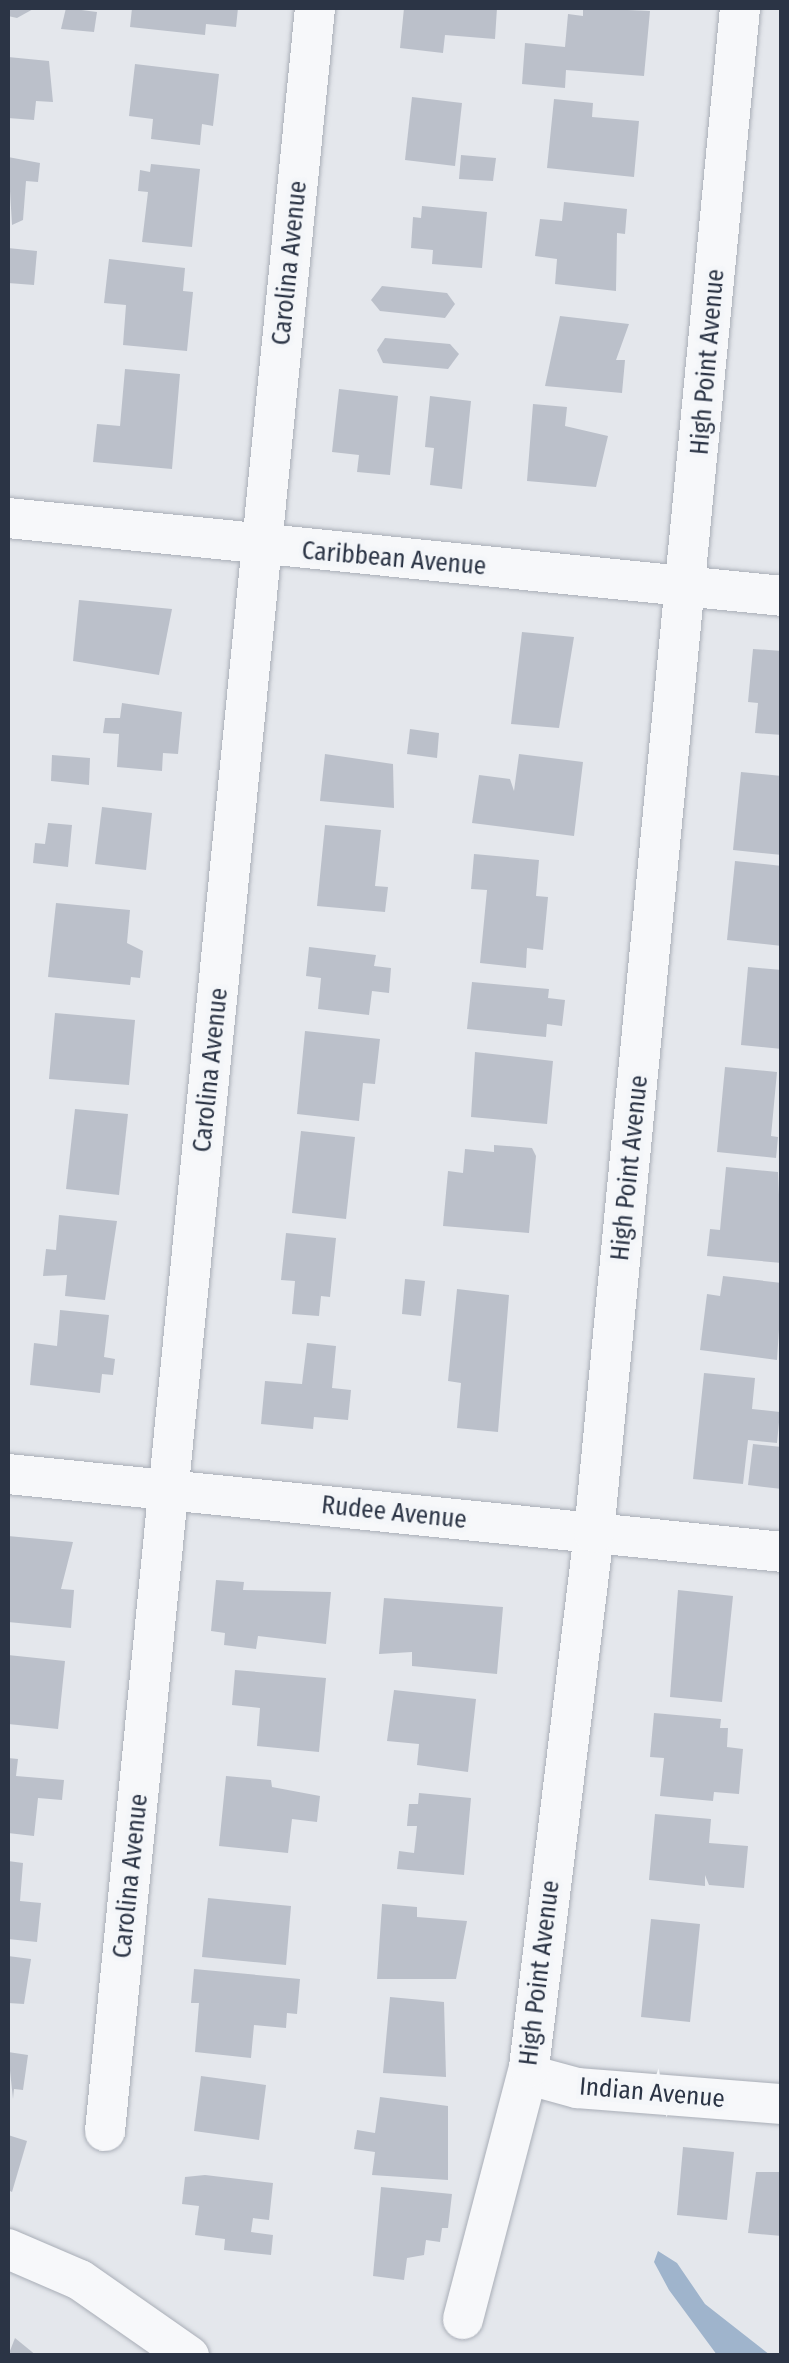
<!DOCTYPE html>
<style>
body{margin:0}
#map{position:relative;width:789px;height:2363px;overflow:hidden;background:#e4e7ec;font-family:"Fira Sans Condensed",sans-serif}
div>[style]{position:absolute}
.water>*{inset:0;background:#9fb4cc}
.building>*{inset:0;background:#bbc0ca}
.roads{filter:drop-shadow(0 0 2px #a9aeb7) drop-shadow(0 0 2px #a9aeb7)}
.minor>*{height:40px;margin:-20px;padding:0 20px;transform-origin:20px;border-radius:20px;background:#f7f8fa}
span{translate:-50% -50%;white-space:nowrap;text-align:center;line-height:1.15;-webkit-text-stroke:9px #f4f6f9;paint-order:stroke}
.street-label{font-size:25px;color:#2b3445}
.frame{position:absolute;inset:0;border:10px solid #2b3445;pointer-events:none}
</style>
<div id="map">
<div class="water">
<div style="clip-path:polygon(658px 2251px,677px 2263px,705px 2304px,770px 2355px,717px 2355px,669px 2290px,654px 2262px)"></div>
</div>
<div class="building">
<div style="clip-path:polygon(8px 8px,35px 8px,17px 18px,8px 16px)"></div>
<div style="clip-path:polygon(66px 8px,97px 12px,94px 32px,61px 29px)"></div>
<div style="clip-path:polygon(132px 8px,238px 8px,236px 27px,206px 24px,205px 35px,130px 27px)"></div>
<div style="clip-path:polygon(404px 8px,497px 8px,495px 39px,445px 35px,443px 53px,400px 48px)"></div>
<div style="clip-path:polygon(583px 8px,650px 11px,644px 76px,566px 70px,565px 88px,522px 84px,525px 43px,565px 47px,568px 14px,583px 16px)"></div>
<div style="clip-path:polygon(8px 57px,49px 61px,53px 102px,36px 101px,34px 120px,8px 118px)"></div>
<div style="clip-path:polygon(135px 64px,219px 74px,213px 126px,202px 124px,200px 145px,151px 139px,153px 119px,129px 116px)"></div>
<div style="clip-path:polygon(412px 97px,462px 103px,455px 166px,405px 160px)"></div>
<div style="clip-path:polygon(554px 99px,593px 103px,592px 117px,639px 121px,634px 177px,547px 168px)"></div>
<div style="clip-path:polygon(461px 155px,496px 158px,493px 181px,459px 179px)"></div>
<div style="clip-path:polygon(8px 157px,40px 163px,38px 182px,26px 181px,23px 220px,12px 225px)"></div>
<div style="clip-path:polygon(151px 164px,200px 169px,192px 247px,142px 242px,148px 192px,138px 191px,140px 170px,150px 172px)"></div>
<div style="clip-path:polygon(564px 202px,627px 209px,625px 234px,617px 233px,616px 291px,555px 284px,557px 259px,535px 256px,540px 219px,562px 221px)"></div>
<div style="clip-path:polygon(422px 206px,487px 212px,482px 268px,432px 264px,433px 250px,411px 248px,413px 217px,421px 218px)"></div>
<div style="clip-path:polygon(8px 248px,37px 251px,34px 285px,8px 283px)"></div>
<div style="clip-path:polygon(109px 259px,185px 268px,183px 291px,193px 292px,187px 351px,123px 345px,126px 305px,104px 303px)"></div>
<div style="clip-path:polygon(382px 286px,447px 293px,455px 304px,445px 318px,380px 311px,371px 300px)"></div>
<div style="clip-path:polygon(560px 316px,629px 324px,616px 360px,625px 360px,622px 393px,545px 386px)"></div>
<div style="clip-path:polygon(385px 338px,450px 344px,459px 354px,448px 369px,383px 363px,377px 350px)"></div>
<div style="clip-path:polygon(125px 369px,180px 374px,172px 469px,93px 462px,97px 424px,120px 426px)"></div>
<div style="clip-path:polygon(339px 389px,398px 396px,390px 475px,357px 472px,359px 455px,332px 452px)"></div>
<div style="clip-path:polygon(430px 396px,471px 401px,462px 489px,430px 485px,434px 448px,425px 447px)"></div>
<div style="clip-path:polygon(533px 404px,567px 407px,565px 426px,608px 436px,596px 487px,527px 481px)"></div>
<div style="clip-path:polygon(79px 600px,172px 609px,159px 675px,73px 661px)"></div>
<div style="clip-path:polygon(522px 632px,574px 637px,559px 728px,511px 724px)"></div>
<div style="clip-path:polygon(753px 649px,782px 651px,782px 735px,755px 733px,758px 703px,748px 702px)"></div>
<div style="clip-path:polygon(122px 703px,182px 712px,178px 754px,163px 753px,162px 771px,117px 767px,119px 734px,103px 733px,105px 718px,120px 718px)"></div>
<div style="clip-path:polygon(410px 729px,439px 733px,437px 758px,407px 754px)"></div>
<div style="clip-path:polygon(325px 754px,393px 764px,394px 808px,320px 801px)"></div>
<div style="clip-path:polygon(519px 754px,583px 762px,574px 836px,472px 823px,479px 775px,510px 779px,514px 791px)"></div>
<div style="clip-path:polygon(52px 755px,90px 758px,89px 785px,51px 781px)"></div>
<div style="clip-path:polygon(741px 772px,782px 776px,782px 855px,733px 850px)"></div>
<div style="clip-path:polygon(102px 807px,152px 813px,146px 870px,95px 864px)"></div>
<div style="clip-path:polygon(48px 823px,72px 825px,68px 867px,33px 863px,35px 843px,45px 844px)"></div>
<div style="clip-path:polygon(325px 825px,381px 830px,375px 886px,388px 887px,385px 912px,317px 906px)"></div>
<div style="clip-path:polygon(474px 854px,539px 860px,536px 896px,548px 897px,543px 950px,527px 948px,526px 968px,480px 963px,487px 890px,471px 889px)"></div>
<div style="clip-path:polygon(735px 861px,782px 866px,782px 946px,727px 940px)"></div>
<div style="clip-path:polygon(56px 903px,130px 910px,127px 943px,143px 951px,140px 978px,131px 977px,130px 985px,48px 977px)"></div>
<div style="clip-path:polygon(309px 947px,376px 955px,374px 966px,391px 968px,389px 993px,372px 991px,369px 1015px,318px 1009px,321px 978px,306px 976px)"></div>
<div style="clip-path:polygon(748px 967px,782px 970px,782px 1049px,741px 1045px)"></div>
<div style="clip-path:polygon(472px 982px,549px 989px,548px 998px,565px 1000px,562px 1026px,547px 1024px,546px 1037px,467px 1029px)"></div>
<div style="clip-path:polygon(55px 1013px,135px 1020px,129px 1085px,49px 1079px)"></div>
<div style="clip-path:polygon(305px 1031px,380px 1039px,375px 1084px,363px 1083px,359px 1121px,297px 1114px)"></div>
<div style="clip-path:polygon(475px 1052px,553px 1061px,547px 1124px,471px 1117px)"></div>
<div style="clip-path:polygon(725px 1067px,777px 1072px,771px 1136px,778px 1137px,776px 1158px,717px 1152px)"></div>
<div style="clip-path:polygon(75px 1109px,128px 1114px,119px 1195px,66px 1189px)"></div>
<div style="clip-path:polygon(301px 1131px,355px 1137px,346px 1219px,292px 1213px)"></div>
<div style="clip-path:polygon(494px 1145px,532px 1148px,536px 1156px,529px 1233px,443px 1226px,448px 1171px,463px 1173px,465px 1149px,494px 1152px)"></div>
<div style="clip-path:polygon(726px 1167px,778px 1172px,782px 1263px,707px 1256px,710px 1229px,720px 1230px)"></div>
<div style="clip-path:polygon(59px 1215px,117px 1221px,105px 1300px,65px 1296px,67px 1275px,43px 1276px,46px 1249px,56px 1250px)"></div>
<div style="clip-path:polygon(286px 1233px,336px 1238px,330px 1297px,321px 1296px,319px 1316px,292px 1314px,295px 1281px,281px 1280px)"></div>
<div style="clip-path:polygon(723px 1276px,782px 1283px,777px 1360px,700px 1350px,707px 1294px,720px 1296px)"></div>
<div style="clip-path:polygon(405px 1279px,425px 1281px,421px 1316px,402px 1314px)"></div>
<div style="clip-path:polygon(457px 1289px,509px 1295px,498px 1432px,457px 1428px,461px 1383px,448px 1381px)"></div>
<div style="clip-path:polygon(60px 1310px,109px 1315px,104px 1357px,115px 1359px,113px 1375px,102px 1374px,100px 1393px,30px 1385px,34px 1343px,57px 1346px)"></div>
<div style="clip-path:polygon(307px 1343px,336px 1346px,332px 1388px,351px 1390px,348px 1420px,314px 1417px,313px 1429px,261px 1424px,265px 1381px,302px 1384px)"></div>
<div style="clip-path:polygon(704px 1373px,755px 1378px,752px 1409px,780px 1412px,777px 1443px,748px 1440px,743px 1484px,693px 1479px)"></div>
<div style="clip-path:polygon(753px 1444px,782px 1447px,782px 1489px,748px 1485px)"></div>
<div style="clip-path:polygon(8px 1536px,73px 1542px,61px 1589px,74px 1590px,71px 1628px,8px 1622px)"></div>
<div style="clip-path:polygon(216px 1580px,244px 1582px,243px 1590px,331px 1592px,326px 1644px,258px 1636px,256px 1649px,224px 1645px,225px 1633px,211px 1631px)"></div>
<div style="clip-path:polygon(678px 1590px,733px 1596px,722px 1702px,670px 1697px)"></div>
<div style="clip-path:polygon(384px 1598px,503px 1607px,497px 1674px,412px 1666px,412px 1652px,379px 1654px)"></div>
<div style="clip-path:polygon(8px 1655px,65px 1661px,58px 1729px,8px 1724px)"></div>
<div style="clip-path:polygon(235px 1670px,326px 1678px,319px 1752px,257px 1746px,260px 1708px,232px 1705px)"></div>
<div style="clip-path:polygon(394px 1690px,476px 1699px,468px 1772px,417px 1765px,419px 1744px,387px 1741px)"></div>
<div style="clip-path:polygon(654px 1713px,721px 1719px,720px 1728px,728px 1728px,727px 1747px,743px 1749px,739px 1794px,714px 1792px,713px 1801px,660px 1796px,664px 1758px,650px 1757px)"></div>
<div style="clip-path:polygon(8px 1758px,18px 1759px,16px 1776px,64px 1780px,62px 1800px,38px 1798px,34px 1836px,8px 1833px)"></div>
<div style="clip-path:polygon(226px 1776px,271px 1780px,272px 1787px,320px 1796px,317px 1822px,292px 1819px,288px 1853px,219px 1846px)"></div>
<div style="clip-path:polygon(419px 1793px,471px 1798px,464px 1875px,397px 1869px,399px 1851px,414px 1853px,417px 1826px,407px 1826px,409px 1804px,418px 1804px)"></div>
<div style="clip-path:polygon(655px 1814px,711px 1819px,709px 1843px,748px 1846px,744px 1888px,709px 1885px,705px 1875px,705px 1886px,649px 1880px)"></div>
<div style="clip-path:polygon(8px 1861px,23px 1863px,20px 1901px,41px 1903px,37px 1942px,8px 1939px)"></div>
<div style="clip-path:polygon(208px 1898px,291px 1906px,286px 1965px,202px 1957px)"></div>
<div style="clip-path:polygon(382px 1904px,417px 1907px,417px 1917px,467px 1921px,456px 1979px,377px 1979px)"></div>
<div style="clip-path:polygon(651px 1919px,700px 1924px,690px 2022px,641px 2017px)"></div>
<div style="clip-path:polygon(8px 1956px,31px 1959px,24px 2004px,8px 2003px)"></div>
<div style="clip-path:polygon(194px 1969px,300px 1979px,297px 2014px,287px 2013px,286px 2028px,254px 2025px,251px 2058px,195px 2052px,199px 2003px,191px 2003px)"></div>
<div style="clip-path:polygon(390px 1997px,444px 2002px,446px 2077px,383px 2073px)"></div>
<div style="clip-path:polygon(8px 2052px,28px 2055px,23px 2090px,14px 2089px,13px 2099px)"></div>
<div style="clip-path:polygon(201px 2076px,266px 2085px,259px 2140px,194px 2131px)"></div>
<div style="clip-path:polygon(380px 2097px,448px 2106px,448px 2180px,372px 2175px,375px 2152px,354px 2149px,357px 2130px,375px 2133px)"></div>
<div style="clip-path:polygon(8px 2135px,27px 2141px,12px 2192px,8px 2190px)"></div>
<div style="clip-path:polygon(683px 2147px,734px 2152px,727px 2220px,677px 2215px)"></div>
<div style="clip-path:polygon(756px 2172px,782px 2172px,782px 2236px,748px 2233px)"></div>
<div style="clip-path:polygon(205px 2175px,273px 2183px,269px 2220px,253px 2218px,251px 2232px,273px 2235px,271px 2255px,224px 2250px,225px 2239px,195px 2235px,199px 2206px,182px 2204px,185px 2177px)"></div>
<div style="clip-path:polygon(381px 2187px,452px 2194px,448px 2228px,442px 2228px,440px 2242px,426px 2240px,424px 2255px,407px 2258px,404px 2280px,373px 2276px)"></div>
<div style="clip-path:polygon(15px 2338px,37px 2356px,8px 2356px)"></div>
</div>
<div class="roads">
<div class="minor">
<div style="left:8px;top:518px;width:778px;rotate:5.75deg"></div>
<div style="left:8px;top:1474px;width:778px;rotate:5.75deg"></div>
<div style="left:529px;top:2067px;width:10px;rotate:66deg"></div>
<div style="left:533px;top:2076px;width:46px;rotate:15.3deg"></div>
<div style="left:577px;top:2088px;width:206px;rotate:4.5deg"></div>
<div style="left:105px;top:2131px;width:2133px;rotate:-84.35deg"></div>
<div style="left:8px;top:2249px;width:78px;rotate:23.3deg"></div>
<div style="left:80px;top:2280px;width:133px;rotate:34.9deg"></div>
<div style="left:463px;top:2319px;width:260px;rotate:-75.3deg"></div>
<div style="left:529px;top:2067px;width:538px;rotate:-83.06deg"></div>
<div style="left:594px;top:1533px;width:1532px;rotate:-84.53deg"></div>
</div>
</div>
<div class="street-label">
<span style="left:290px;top:263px;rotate:-84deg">Carolina Avenue</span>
<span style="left:708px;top:362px;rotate:-85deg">High Point Avenue</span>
<span style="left:394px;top:559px;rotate:5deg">Caribbean Avenue</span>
<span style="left:211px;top:1070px;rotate:-84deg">Carolina Avenue</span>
<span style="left:630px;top:1168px;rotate:-84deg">High Point Avenue</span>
<span style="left:394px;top:1513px;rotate:6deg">Rudee Avenue</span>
<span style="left:131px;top:1876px;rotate:-84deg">Carolina Avenue</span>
<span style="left:540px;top:1973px;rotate:-83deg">High Point Avenue</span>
<span style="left:652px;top:2093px;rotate:5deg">Indian Avenue</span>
</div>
<div class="frame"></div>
</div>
